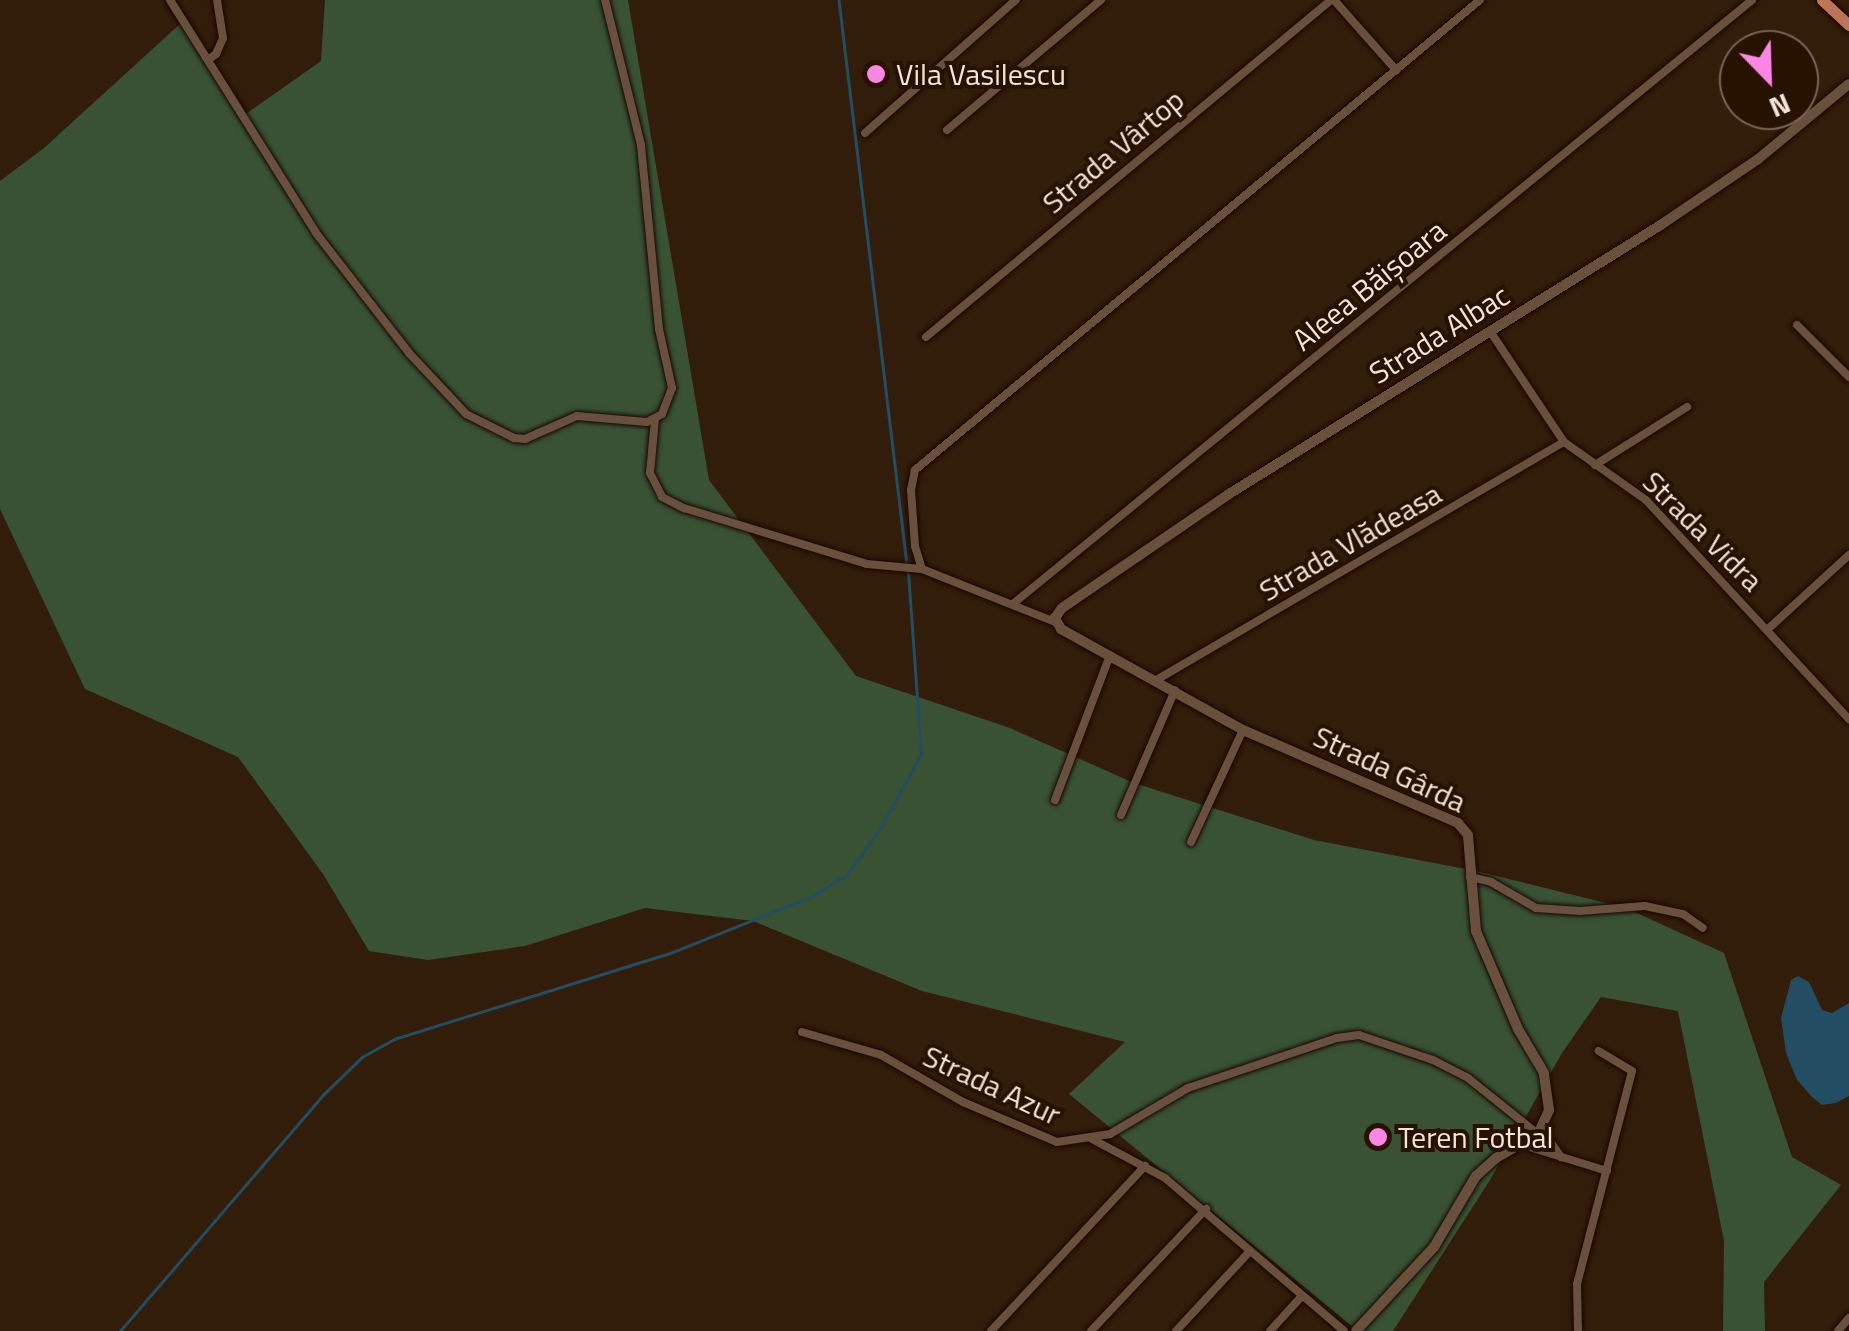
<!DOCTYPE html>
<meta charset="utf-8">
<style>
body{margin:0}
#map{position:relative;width:1849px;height:1331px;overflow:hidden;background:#321c0a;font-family:"Titillium Web",sans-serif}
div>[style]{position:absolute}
.green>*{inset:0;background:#395233}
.water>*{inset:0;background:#224d63}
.stream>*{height:2.5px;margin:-1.25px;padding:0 1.25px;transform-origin:1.25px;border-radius:1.25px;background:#224d63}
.roads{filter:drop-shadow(0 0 2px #180500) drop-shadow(0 0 2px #180500)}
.street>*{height:8px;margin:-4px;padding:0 4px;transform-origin:4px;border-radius:4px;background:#69503d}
.secondary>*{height:10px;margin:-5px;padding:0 5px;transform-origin:5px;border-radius:5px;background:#69503d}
.primary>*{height:11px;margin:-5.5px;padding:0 5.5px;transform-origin:5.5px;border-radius:5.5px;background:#bc7555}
.dots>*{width:28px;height:28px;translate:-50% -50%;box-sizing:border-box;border:5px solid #271202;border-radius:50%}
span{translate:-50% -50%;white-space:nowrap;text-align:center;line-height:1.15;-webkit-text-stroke:8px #271202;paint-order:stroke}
.poi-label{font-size:30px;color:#f4e4d9}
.left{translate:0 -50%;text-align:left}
.street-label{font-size:30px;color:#f4e4d9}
.north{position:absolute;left:1719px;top:30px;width:100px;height:100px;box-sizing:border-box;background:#271202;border:2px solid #796658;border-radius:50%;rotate:157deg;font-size:28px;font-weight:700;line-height:40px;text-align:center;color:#f4e4d9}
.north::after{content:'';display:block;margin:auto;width:35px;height:45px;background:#fc86e3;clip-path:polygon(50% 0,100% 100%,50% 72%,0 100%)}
</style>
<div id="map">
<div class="green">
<div style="clip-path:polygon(325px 0,628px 0,709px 480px,856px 676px,1010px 728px,1134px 783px,1314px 840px,1476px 871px,1626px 908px,1724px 953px,1792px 1157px,1841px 1185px,1764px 1282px,1765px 1331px,1723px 1331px,1724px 1241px,1678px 1011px,1601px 997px,1562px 1053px,1490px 1180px,1393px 1331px,1358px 1331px,1069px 1094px,1125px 1042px,922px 991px,753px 921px,645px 908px,525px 946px,428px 960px,369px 951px,323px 874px,238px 757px,85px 689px,0 509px,0 181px,44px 148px,180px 24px,240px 118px,321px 61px)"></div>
</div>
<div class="water">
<div style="clip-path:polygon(1798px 976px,1809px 982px,1822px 1010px,1832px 1013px,1849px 1003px,1849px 1096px,1836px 1103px,1822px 1105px,1812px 1097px,1797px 1080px,1786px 1053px,1781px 1018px,1791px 980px)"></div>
</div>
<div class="stream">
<div style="left:839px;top:0;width:568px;rotate:83.13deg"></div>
<div style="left:120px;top:1331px;width:313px;rotate:-49.3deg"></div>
<div style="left:324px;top:1094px;width:53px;rotate:-44.2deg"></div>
<div style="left:362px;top:1057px;width:37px;rotate:-29deg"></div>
<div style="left:394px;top:1039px;width:292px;rotate:-17.3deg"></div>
<div style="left:673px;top:952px;width:151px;rotate:-21.8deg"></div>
<div style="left:813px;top:896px;width:40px;rotate:-32deg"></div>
<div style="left:847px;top:875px;width:59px;rotate:-54.7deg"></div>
<div style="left:881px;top:827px;width:83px;rotate:-61.3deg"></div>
<div style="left:921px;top:754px;width:182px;rotate:-94.1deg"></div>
</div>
<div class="roads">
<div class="street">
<div style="left:170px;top:0;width:275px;rotate:57.9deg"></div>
<div style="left:316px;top:233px;width:152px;rotate:52.2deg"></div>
<div style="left:409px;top:353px;width:83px;rotate:46.9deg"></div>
<div style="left:466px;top:414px;width:54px;rotate:26.6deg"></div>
<div style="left:514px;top:438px;width:11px;rotate:5deg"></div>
<div style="left:525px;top:439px;width:57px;rotate:-23.9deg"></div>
<div style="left:577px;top:416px;width:70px;rotate:4.9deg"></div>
<div style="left:647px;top:422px;width:17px;rotate:-28deg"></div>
<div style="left:662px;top:414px;width:28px;rotate:-69deg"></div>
<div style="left:672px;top:388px;width:60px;rotate:-102.4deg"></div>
<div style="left:659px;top:329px;width:185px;rotate:-95.6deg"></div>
<div style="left:641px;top:145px;width:149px;rotate:-103.9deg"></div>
<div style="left:1334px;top:0;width:94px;rotate:48.5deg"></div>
<div style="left:208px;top:60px;width:10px;rotate:-37deg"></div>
<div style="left:216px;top:54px;width:17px;rotate:-66deg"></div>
<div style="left:223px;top:38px;width:38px;rotate:-99deg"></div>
<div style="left:947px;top:130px;width:202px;rotate:-40.2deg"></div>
<div style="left:865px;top:133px;width:201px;rotate:-41.4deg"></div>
<div style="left:1797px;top:325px;width:74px;rotate:45deg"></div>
<div style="left:1490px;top:331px;width:133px;rotate:56.3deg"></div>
<div style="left:1564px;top:442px;width:100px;rotate:35.3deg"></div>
<div style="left:1646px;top:500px;width:299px;rotate:47.2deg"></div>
<div style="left:926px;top:337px;width:527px;rotate:-39.76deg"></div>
<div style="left:655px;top:419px;width:54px;rotate:95.3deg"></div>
<div style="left:650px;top:473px;width:27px;rotate:63deg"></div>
<div style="left:662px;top:497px;width:25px;rotate:27deg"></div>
<div style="left:684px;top:508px;width:191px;rotate:17deg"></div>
<div style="left:867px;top:564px;width:55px;rotate:5.2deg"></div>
<div style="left:1595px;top:465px;width:109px;rotate:-32.2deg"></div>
<div style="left:922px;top:569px;width:24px;rotate:-107deg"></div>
<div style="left:915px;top:546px;width:56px;rotate:-94.1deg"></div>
<div style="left:911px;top:490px;width:20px;rotate:-79deg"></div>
<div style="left:915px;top:470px;width:735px;rotate:-39.76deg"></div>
<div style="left:922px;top:569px;width:143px;rotate:21.7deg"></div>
<div style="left:1014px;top:603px;width:953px;rotate:-39.25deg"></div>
<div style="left:1768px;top:629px;width:110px;rotate:-42.4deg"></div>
<div style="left:1158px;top:679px;width:470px;rotate:-30.3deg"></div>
<div style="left:1055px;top:800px;width:155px;rotate:-69.2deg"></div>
<div style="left:1121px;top:815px;width:136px;rotate:-66.6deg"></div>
<div style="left:1191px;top:842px;width:123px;rotate:-65.1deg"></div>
<div style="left:1470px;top:877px;width:22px;rotate:13deg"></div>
<div style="left:1491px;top:882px;width:52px;rotate:30deg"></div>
<div style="left:1536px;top:908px;width:44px;rotate:3.9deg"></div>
<div style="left:1580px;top:911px;width:65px;rotate:-4.4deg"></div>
<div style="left:1645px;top:906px;width:39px;rotate:12deg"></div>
<div style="left:1683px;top:914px;width:24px;rotate:35deg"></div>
<div style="left:802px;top:1032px;width:82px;rotate:16.2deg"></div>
<div style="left:881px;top:1055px;width:95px;rotate:29.8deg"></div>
<div style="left:963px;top:1102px;width:102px;rotate:23.1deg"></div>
<div style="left:1057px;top:1142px;width:54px;rotate:-8.6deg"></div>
<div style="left:1110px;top:1134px;width:91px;rotate:-30.5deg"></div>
<div style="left:1188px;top:1088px;width:157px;rotate:-18.6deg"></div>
<div style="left:1337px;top:1038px;width:22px;rotate:-8deg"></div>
<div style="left:1359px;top:1035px;width:78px;rotate:18.7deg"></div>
<div style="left:1433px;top:1060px;width:39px;rotate:27deg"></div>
<div style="left:1468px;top:1078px;width:90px;rotate:38.7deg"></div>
<div style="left:1542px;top:1129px;width:34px;rotate:56deg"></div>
<div style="left:1092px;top:1139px;width:83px;rotate:28.1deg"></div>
<div style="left:1165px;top:1178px;width:235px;rotate:40.5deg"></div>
<div style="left:1523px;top:1145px;width:88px;rotate:17.2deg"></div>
<div style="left:991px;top:1331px;width:226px;rotate:-47deg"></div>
<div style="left:1091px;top:1331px;width:168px;rotate:-46.7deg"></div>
<div style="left:1176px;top:1331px;width:109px;rotate:-47.2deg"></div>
<div style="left:1270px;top:1331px;width:47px;rotate:-47.6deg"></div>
<div style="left:1578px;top:1331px;width:47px;rotate:-91.2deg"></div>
<div style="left:1577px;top:1284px;width:220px;rotate:-75.5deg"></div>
<div style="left:1632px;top:1071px;width:39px;rotate:-149deg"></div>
<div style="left:1838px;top:1331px;width:17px;rotate:-50deg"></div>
</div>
<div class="secondary">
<div style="left:1356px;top:1331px;width:115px;rotate:-47.1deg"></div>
<div style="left:1434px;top:1247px;width:82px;rotate:-59.4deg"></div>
<div style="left:1476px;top:1176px;width:27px;rotate:-42deg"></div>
<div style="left:1496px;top:1158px;width:48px;rotate:-29.7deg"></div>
<div style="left:1538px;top:1134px;width:26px;rotate:-65deg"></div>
<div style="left:1549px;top:1110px;width:37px;rotate:-98deg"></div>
<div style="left:1544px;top:1073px;width:51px;rotate:-120.6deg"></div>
<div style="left:1518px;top:1029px;width:107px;rotate:-113.2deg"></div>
<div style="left:1476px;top:931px;width:96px;rotate:-94.8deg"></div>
<div style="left:1468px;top:835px;width:16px;rotate:-130deg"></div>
<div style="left:1458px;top:823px;width:234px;rotate:-156.6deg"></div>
<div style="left:1243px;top:730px;width:208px;rotate:-151deg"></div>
<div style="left:1061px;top:629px;width:13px;rotate:-119deg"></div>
<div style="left:1055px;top:618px;width:12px;rotate:-55deg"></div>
<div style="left:1062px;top:608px;width:202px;rotate:-34.3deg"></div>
<div style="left:1229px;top:494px;width:507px;rotate:-31.93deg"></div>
<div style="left:1659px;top:226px;width:118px;rotate:-34deg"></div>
<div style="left:1757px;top:160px;width:119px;rotate:-39.6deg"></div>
</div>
<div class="primary">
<div style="left:1822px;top:0;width:37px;rotate:43deg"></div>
</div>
</div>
<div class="dots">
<div style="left:876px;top:74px;background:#fc86e3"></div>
<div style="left:1378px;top:1137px;background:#fc86e3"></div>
</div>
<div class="poi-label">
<span class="left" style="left:896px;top:74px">Vila Vasilescu</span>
<span class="left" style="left:1398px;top:1137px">Teren Fotbal</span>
</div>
<div class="street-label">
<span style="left:1113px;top:151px;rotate:-40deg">Strada Vârtop</span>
<span style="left:1369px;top:285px;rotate:-39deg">Aleea Băișoara</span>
<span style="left:1439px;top:334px;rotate:-32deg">Strada Albac</span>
<span style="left:1703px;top:531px;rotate:45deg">Strada Vidra</span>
<span style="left:1350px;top:542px;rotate:-30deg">Strada Vlădeasa</span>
<span style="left:1390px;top:769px;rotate:25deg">Strada Gârda</span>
<span style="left:992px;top:1085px;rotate:25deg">Strada Azur</span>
</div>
<div class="north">N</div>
</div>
